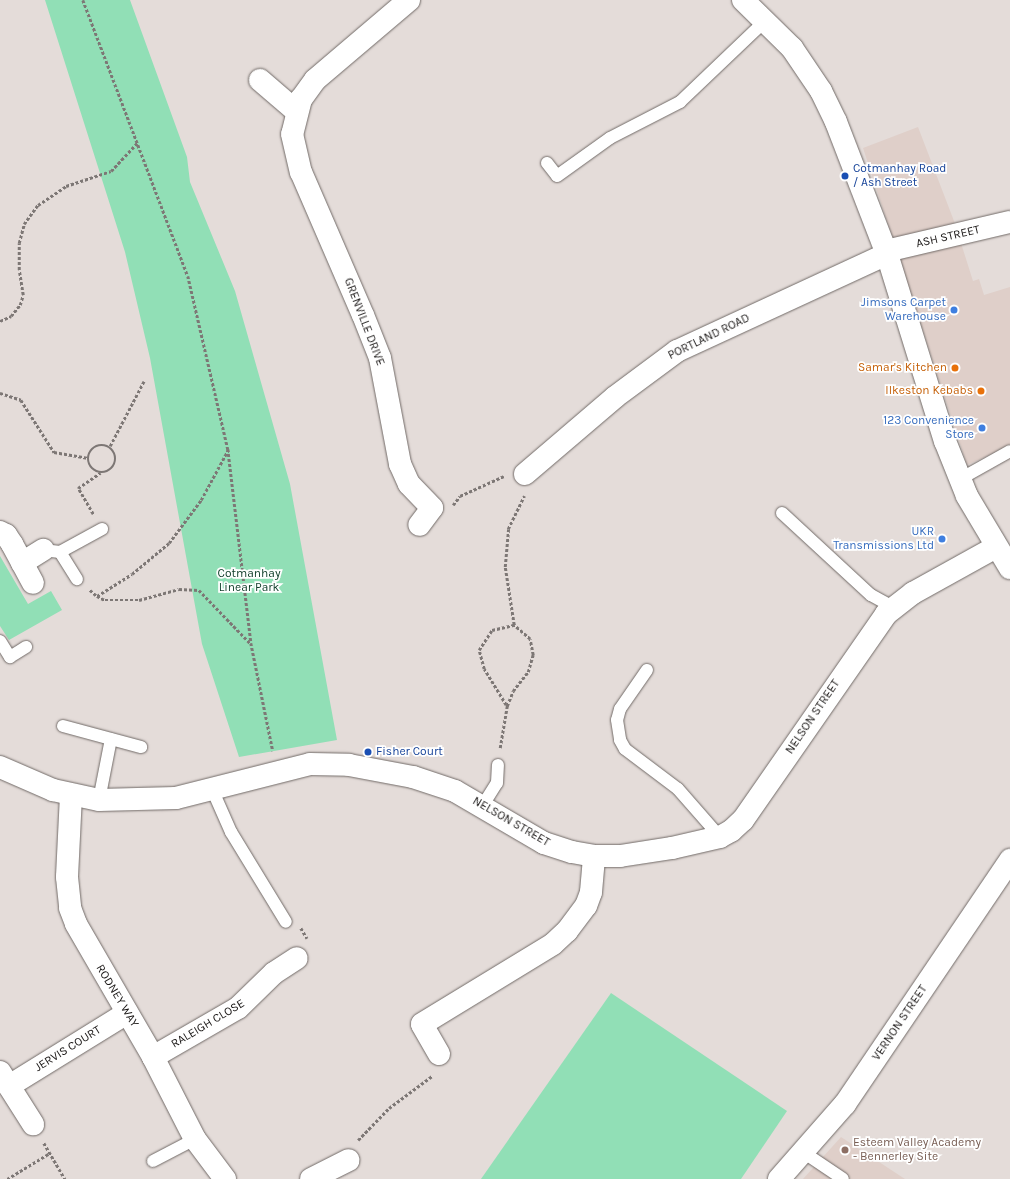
<!DOCTYPE html>
<style>
body{margin:0}
#map{position:relative;width:1010px;height:1179px;overflow:hidden;background:#e4dcd9;font-family:Karla,sans-serif}
div>[style]{position:absolute}
.built>*{inset:0;background:#dfcfc9}
.green>*{inset:0;background:#91dfb6}
.path>*{height:2.5px;margin-top:-1.25px;transform-origin:0;background:repeating-linear-gradient(90deg,#7d7775 0 3px,transparent 0 5px)}
.path>.ring{margin:-1.25px;padding:0;box-sizing:content-box;background:none;border:2.5px solid #7d7775;border-radius:50%}
.roads{filter:drop-shadow(0 0 1px #716a67) drop-shadow(0 0 1px #716a67)}
.service>*{height:12px;margin:-6px;padding:0 6px;transform-origin:6px;border-radius:6px;background:#fff}
.minor>*{height:22px;margin:-11px;padding:0 11px;transform-origin:11px;border-radius:11px;background:#fff}
.tertiary>*{height:22px;margin:-11px;padding:0 11px;transform-origin:11px;border-radius:11px;background:#fff}
.dots>*{width:11px;height:11px;translate:-50% -50%;box-sizing:border-box;border:2px solid #fff;border-radius:50%}
span{translate:-50% -50%;white-space:nowrap;text-align:center;line-height:1.15;-webkit-text-stroke:3.5px #fff;paint-order:stroke}
.transit-label{font-size:12px;color:#164399}
.left{translate:0 -50%;text-align:left}
.street-label{font-size:12px;color:#1a1716}
.shop-label{font-size:12px;color:#366cbe}
.right{translate:-100% -50%;text-align:right}
.food-label{font-size:12px;color:#c56008}
.park-label{font-size:12px;color:#0d3b27}
.education-label{font-size:12px;color:#785e54}
</style>
<div id="map">
<div class="built">
<div style="clip-path:polygon(918px 127px,954px 221px,973px 281px,979px 279px,984px 295px,1010px 287px,1010px 446px,967px 465px,863px 148px)"></div>
<div style="clip-path:polygon(841px 1137px,905px 1179px,803px 1179px)"></div>
</div>
<div class="green">
<div style="clip-path:polygon(45px 0,130px 0,187px 157px,190px 182px,235px 291px,290px 484px,337px 740px,239px 757px,202px 644px,150px 358px,125px 252px)"></div>
<div style="clip-path:polygon(0 556px,28px 604px,51px 591px,62px 610px,9px 640px,0 626px)"></div>
<div style="clip-path:polygon(611px 993px,787px 1111px,741px 1179px,481px 1179px)"></div>
</div>
<div class="path">
<div style="left:83px;top:0;width:295px;rotate:69.2deg"></div>
<div style="left:188px;top:276px;width:178px;rotate:77deg"></div>
<div style="left:228px;top:449px;width:195px;rotate:83.2deg"></div>
<div style="left:251px;top:643px;width:110px;rotate:78.5deg"></div>
<div style="left:0;top:321px;width:12px;rotate:-24deg"></div>
<div style="left:11px;top:316px;width:14px;rotate:-51deg"></div>
<div style="left:20px;top:305px;width:10px;rotate:-73deg"></div>
<div style="left:23px;top:295px;width:25px;rotate:-99deg"></div>
<div style="left:19px;top:270px;width:27px;rotate:-90deg"></div>
<div style="left:19px;top:243px;width:20px;rotate:-75deg"></div>
<div style="left:24px;top:224px;width:24px;rotate:-54deg"></div>
<div style="left:38px;top:205px;width:34px;rotate:-34deg"></div>
<div style="left:66px;top:186px;width:47px;rotate:-18.4deg"></div>
<div style="left:111px;top:171px;width:38px;rotate:-47deg"></div>
<div style="left:0;top:393px;width:22px;rotate:18deg"></div>
<div style="left:21px;top:400px;width:62px;rotate:57.6deg"></div>
<div style="left:54px;top:452px;width:35px;rotate:10deg"></div>
<div class="ring" style="left:88px;top:445px;width:25.5px;height:25.5px"></div>
<div style="left:110px;top:446px;width:73px;rotate:-62.4deg"></div>
<div style="left:453px;top:505px;width:11px;rotate:-52deg"></div>
<div style="left:460px;top:496px;width:48px;rotate:-24.4deg"></div>
<div style="left:93px;top:514px;width:30px;rotate:-120deg"></div>
<div style="left:78px;top:488px;width:27px;rotate:-34deg"></div>
<div style="left:90px;top:590px;width:9px;rotate:41deg"></div>
<div style="left:97px;top:596px;width:41px;rotate:-32.2deg"></div>
<div style="left:132px;top:574px;width:48px;rotate:-40deg"></div>
<div style="left:169px;top:543px;width:54px;rotate:-53.3deg"></div>
<div style="left:201px;top:500px;width:57px;rotate:-61.6deg"></div>
<div style="left:97px;top:596px;width:9px;rotate:27deg"></div>
<div style="left:105px;top:600px;width:34px"></div>
<div style="left:139px;top:600px;width:41px;rotate:-15.4deg"></div>
<div style="left:179px;top:589px;width:20px;rotate:3deg"></div>
<div style="left:199px;top:590px;width:74px;rotate:46.1deg"></div>
<div style="left:506px;top:705px;width:42px;rotate:-121.4deg"></div>
<div style="left:484px;top:669px;width:20px;rotate:-105deg"></div>
<div style="left:479px;top:650px;width:24px;rotate:-57deg"></div>
<div style="left:492px;top:630px;width:23px;rotate:-13deg"></div>
<div style="left:500px;top:748px;width:43px;rotate:-80.5deg"></div>
<div style="left:507px;top:706px;width:16px;rotate:-68deg"></div>
<div style="left:513px;top:691px;width:24px;rotate:-52deg"></div>
<div style="left:528px;top:672px;width:18px;rotate:-74deg"></div>
<div style="left:533px;top:655px;width:16px;rotate:-101deg"></div>
<div style="left:530px;top:639px;width:21px;rotate:-139deg"></div>
<div style="left:514px;top:625px;width:59px;rotate:-98.8deg"></div>
<div style="left:505px;top:567px;width:38px;rotate:-85deg"></div>
<div style="left:508px;top:529px;width:37px;rotate:-64deg"></div>
<div style="left:301px;top:928px;width:12px;rotate:59deg"></div>
<div style="left:358px;top:1140px;width:45px;rotate:-45.9deg"></div>
<div style="left:389px;top:1108px;width:54px;rotate:-36.7deg"></div>
<div style="left:44px;top:1143px;width:42px;rotate:59.7deg"></div>
<div style="left:7px;top:1179px;width:50px;rotate:-31.2deg"></div>
</div>
<div class="roads">
<div class="service">
<div style="left:547px;top:163px;width:16px;rotate:52deg"></div>
<div style="left:557px;top:176px;width:65px;rotate:-35.6deg"></div>
<div style="left:610px;top:138px;width:79px;rotate:-27.2deg"></div>
<div style="left:680px;top:102px;width:119px;rotate:-43.6deg"></div>
<div style="left:960px;top:479px;width:57px;rotate:-29.2deg"></div>
<div style="left:782px;top:513px;width:121px;rotate:42.7deg"></div>
<div style="left:871px;top:595px;width:25px;rotate:29deg"></div>
<div style="left:43px;top:550px;width:17px;rotate:7deg"></div>
<div style="left:60px;top:552px;width:48px;rotate:-28.7deg"></div>
<div style="left:60px;top:552px;width:32px;rotate:58deg"></div>
<div style="left:0;top:641px;width:19px;rotate:58deg"></div>
<div style="left:10px;top:657px;width:19px;rotate:-32deg"></div>
<div style="left:647px;top:670px;width:47px;rotate:124.7deg"></div>
<div style="left:620px;top:709px;width:11px;rotate:105deg"></div>
<div style="left:617px;top:720px;width:20px;rotate:81deg"></div>
<div style="left:620px;top:740px;width:10px;rotate:61deg"></div>
<div style="left:625px;top:749px;width:66px;rotate:37deg"></div>
<div style="left:678px;top:789px;width:64px;rotate:48.8deg"></div>
<div style="left:63px;top:726px;width:81px;rotate:15.1deg"></div>
<div style="left:212px;top:789px;width:47px;rotate:66.2deg"></div>
<div style="left:231px;top:832px;width:105px;rotate:58.6deg"></div>
<div style="left:99px;top:800px;width:62px;rotate:-78.9deg"></div>
<div style="left:483px;top:805px;width:26px;rotate:-58deg"></div>
<div style="left:497px;top:783px;width:18px;rotate:-87deg"></div>
<div style="left:803px;top:1152px;width:48px;rotate:34deg"></div>
<div style="left:153px;top:1161px;width:47px;rotate:-27.6deg"></div>
</div>
<div class="minor">
<div style="left:409px;top:0;width:123px;rotate:139.6deg"></div>
<div style="left:315px;top:80px;width:24px;rotate:126deg"></div>
<div style="left:301px;top:99px;width:36px;rotate:104deg"></div>
<div style="left:292px;top:134px;width:39px;rotate:77deg"></div>
<div style="left:301px;top:172px;width:156px;rotate:66.6deg"></div>
<div style="left:363px;top:315px;width:46px;rotate:68.4deg"></div>
<div style="left:380px;top:358px;width:108px;rotate:79.3deg"></div>
<div style="left:400px;top:464px;width:22px;rotate:66deg"></div>
<div style="left:409px;top:484px;width:33px;rotate:46deg"></div>
<div style="left:432px;top:508px;width:21px;rotate:127deg"></div>
<div style="left:260px;top:80px;width:48px;rotate:40.7deg"></div>
<div style="left:886px;top:251px;width:127px;rotate:-13.2deg"></div>
<div style="left:525px;top:474px;width:118px;rotate:-40.5deg"></div>
<div style="left:615px;top:397px;width:77px;rotate:-36.6deg"></div>
<div style="left:677px;top:351px;width:231px;rotate:-24.8deg"></div>
<div style="left:0;top:532px;width:7px;rotate:27deg"></div>
<div style="left:6px;top:535px;width:11px;rotate:56deg"></div>
<div style="left:12px;top:544px;width:44px;rotate:61.7deg"></div>
<div style="left:22px;top:563px;width:25px;rotate:-32deg"></div>
<div style="left:0;top:767px;width:58px;rotate:23.5deg"></div>
<div style="left:53px;top:790px;width:47px;rotate:12.3deg"></div>
<div style="left:99px;top:800px;width:77px;rotate:-1.5deg"></div>
<div style="left:176px;top:798px;width:138px;rotate:-14.2deg"></div>
<div style="left:310px;top:764px;width:39px;rotate:1deg"></div>
<div style="left:349px;top:765px;width:65px;rotate:10.6deg"></div>
<div style="left:413px;top:777px;width:44px;rotate:18.4deg"></div>
<div style="left:455px;top:791px;width:103px;rotate:30.3deg"></div>
<div style="left:544px;top:843px;width:29px;rotate:18deg"></div>
<div style="left:572px;top:852px;width:22px;rotate:10deg"></div>
<div style="left:594px;top:856px;width:26px"></div>
<div style="left:620px;top:856px;width:53px;rotate:-8.7deg"></div>
<div style="left:672px;top:848px;width:49px;rotate:-12.9deg"></div>
<div style="left:720px;top:837px;width:13px;rotate:-29deg"></div>
<div style="left:731px;top:831px;width:16px;rotate:-43deg"></div>
<div style="left:743px;top:820px;width:251px;rotate:-55.2deg"></div>
<div style="left:886px;top:614px;width:34px;rotate:-38deg"></div>
<div style="left:913px;top:593px;width:95px;rotate:-29deg"></div>
<div style="left:71px;top:795px;width:82px;rotate:92.8deg"></div>
<div style="left:67px;top:877px;width:31px;rotate:84deg"></div>
<div style="left:70px;top:908px;width:17px;rotate:69deg"></div>
<div style="left:76px;top:924px;width:154px;rotate:59.9deg"></div>
<div style="left:153px;top:1057px;width:92px;rotate:62.9deg"></div>
<div style="left:195px;top:1139px;width:50px;rotate:53.1deg"></div>
<div style="left:439px;top:1054px;width:34px;rotate:-120deg"></div>
<div style="left:422px;top:1024px;width:153px;rotate:-31.4deg"></div>
<div style="left:553px;top:944px;width:19px;rotate:-43deg"></div>
<div style="left:567px;top:931px;width:31px;rotate:-53deg"></div>
<div style="left:586px;top:906px;width:15px;rotate:-70deg"></div>
<div style="left:591px;top:892px;width:36px;rotate:-85deg"></div>
<div style="left:153px;top:1057px;width:98px;rotate:-30deg"></div>
<div style="left:238px;top:1008px;width:50px;rotate:-44.2deg"></div>
<div style="left:274px;top:973px;width:27px;rotate:-33deg"></div>
<div style="left:0;top:1072px;width:62px;rotate:57.6deg"></div>
<div style="left:9px;top:1086px;width:139px;rotate:-31.7deg"></div>
<div style="left:311px;top:1179px;width:42px;rotate:-26.6deg"></div>
<div style="left:779px;top:1179px;width:100px;rotate:-48.7deg"></div>
<div style="left:845px;top:1104px;width:295px;rotate:-55.9deg"></div>
</div>
<div class="tertiary">
<div style="left:743px;top:0;width:69px;rotate:44.4deg"></div>
<div style="left:792px;top:48px;width:52px;rotate:56deg"></div>
<div style="left:821px;top:91px;width:34px;rotate:64deg"></div>
<div style="left:836px;top:122px;width:142px;rotate:68.9deg"></div>
<div style="left:887px;top:254px;width:196px;rotate:72.8deg"></div>
<div style="left:945px;top:441px;width:59px;rotate:68.2deg"></div>
<div style="left:967px;top:496px;width:84px;rotate:59.2deg"></div>
</div>
</div>
<div class="dots">
<div style="left:845px;top:176px;background:#1a4fb4"></div>
<div style="left:954px;top:310px;background:#3f7fe0"></div>
<div style="left:955px;top:368px;background:#e8710a"></div>
<div style="left:981px;top:391px;background:#e8710a"></div>
<div style="left:982px;top:428px;background:#3f7fe0"></div>
<div style="left:942px;top:539px;background:#3f7fe0"></div>
<div style="left:368px;top:752px;background:#1a4fb4"></div>
<div style="left:845px;top:1150px;background:#8d6e63"></div>
</div>
<div class="transit-label">
<span class="left" style="left:853px;top:176px">Cotmanhay Road<br>/ Ash Street</span>
<span class="left" style="left:376px;top:752px">Fisher Court</span>
</div>
<div class="street-label">
<span style="left:948px;top:237px;rotate:-13deg">ASH STREET</span>
<span style="left:364px;top:322px;rotate:69deg">GRENVILLE DRIVE</span>
<span style="left:709px;top:337px;rotate:-26deg">PORTLAND ROAD</span>
<span style="left:813px;top:717px;rotate:-56deg">NELSON STREET</span>
<span style="left:511px;top:822px;rotate:30deg">NELSON STREET</span>
<span style="left:117px;top:996px;rotate:59deg">RODNEY WAY</span>
<span style="left:900px;top:1023px;rotate:-56deg">VERNON STREET</span>
<span style="left:208px;top:1024px;rotate:-31deg">RALEIGH CLOSE</span>
<span style="left:68px;top:1049px;rotate:-32deg">JERVIS COURT</span>
</div>
<div class="shop-label">
<span class="right" style="left:946px;top:310px">Jimsons Carpet<br>Warehouse</span>
<span class="right" style="left:974px;top:428px">123 Convenience<br>Store</span>
<span class="right" style="left:934px;top:539px">UKR<br>Transmissions Ltd</span>
</div>
<div class="food-label">
<span class="right" style="left:947px;top:368px">Samar's Kitchen</span>
<span class="right" style="left:973px;top:391px">Ilkeston Kebabs</span>
</div>
<div class="park-label">
<span style="left:249px;top:581px">Cotmanhay<br>Linear Park</span>
</div>
<div class="education-label">
<span class="left" style="left:853px;top:1150px">Esteem Valley Academy<br>- Bennerley Site</span>
</div>
</div>
